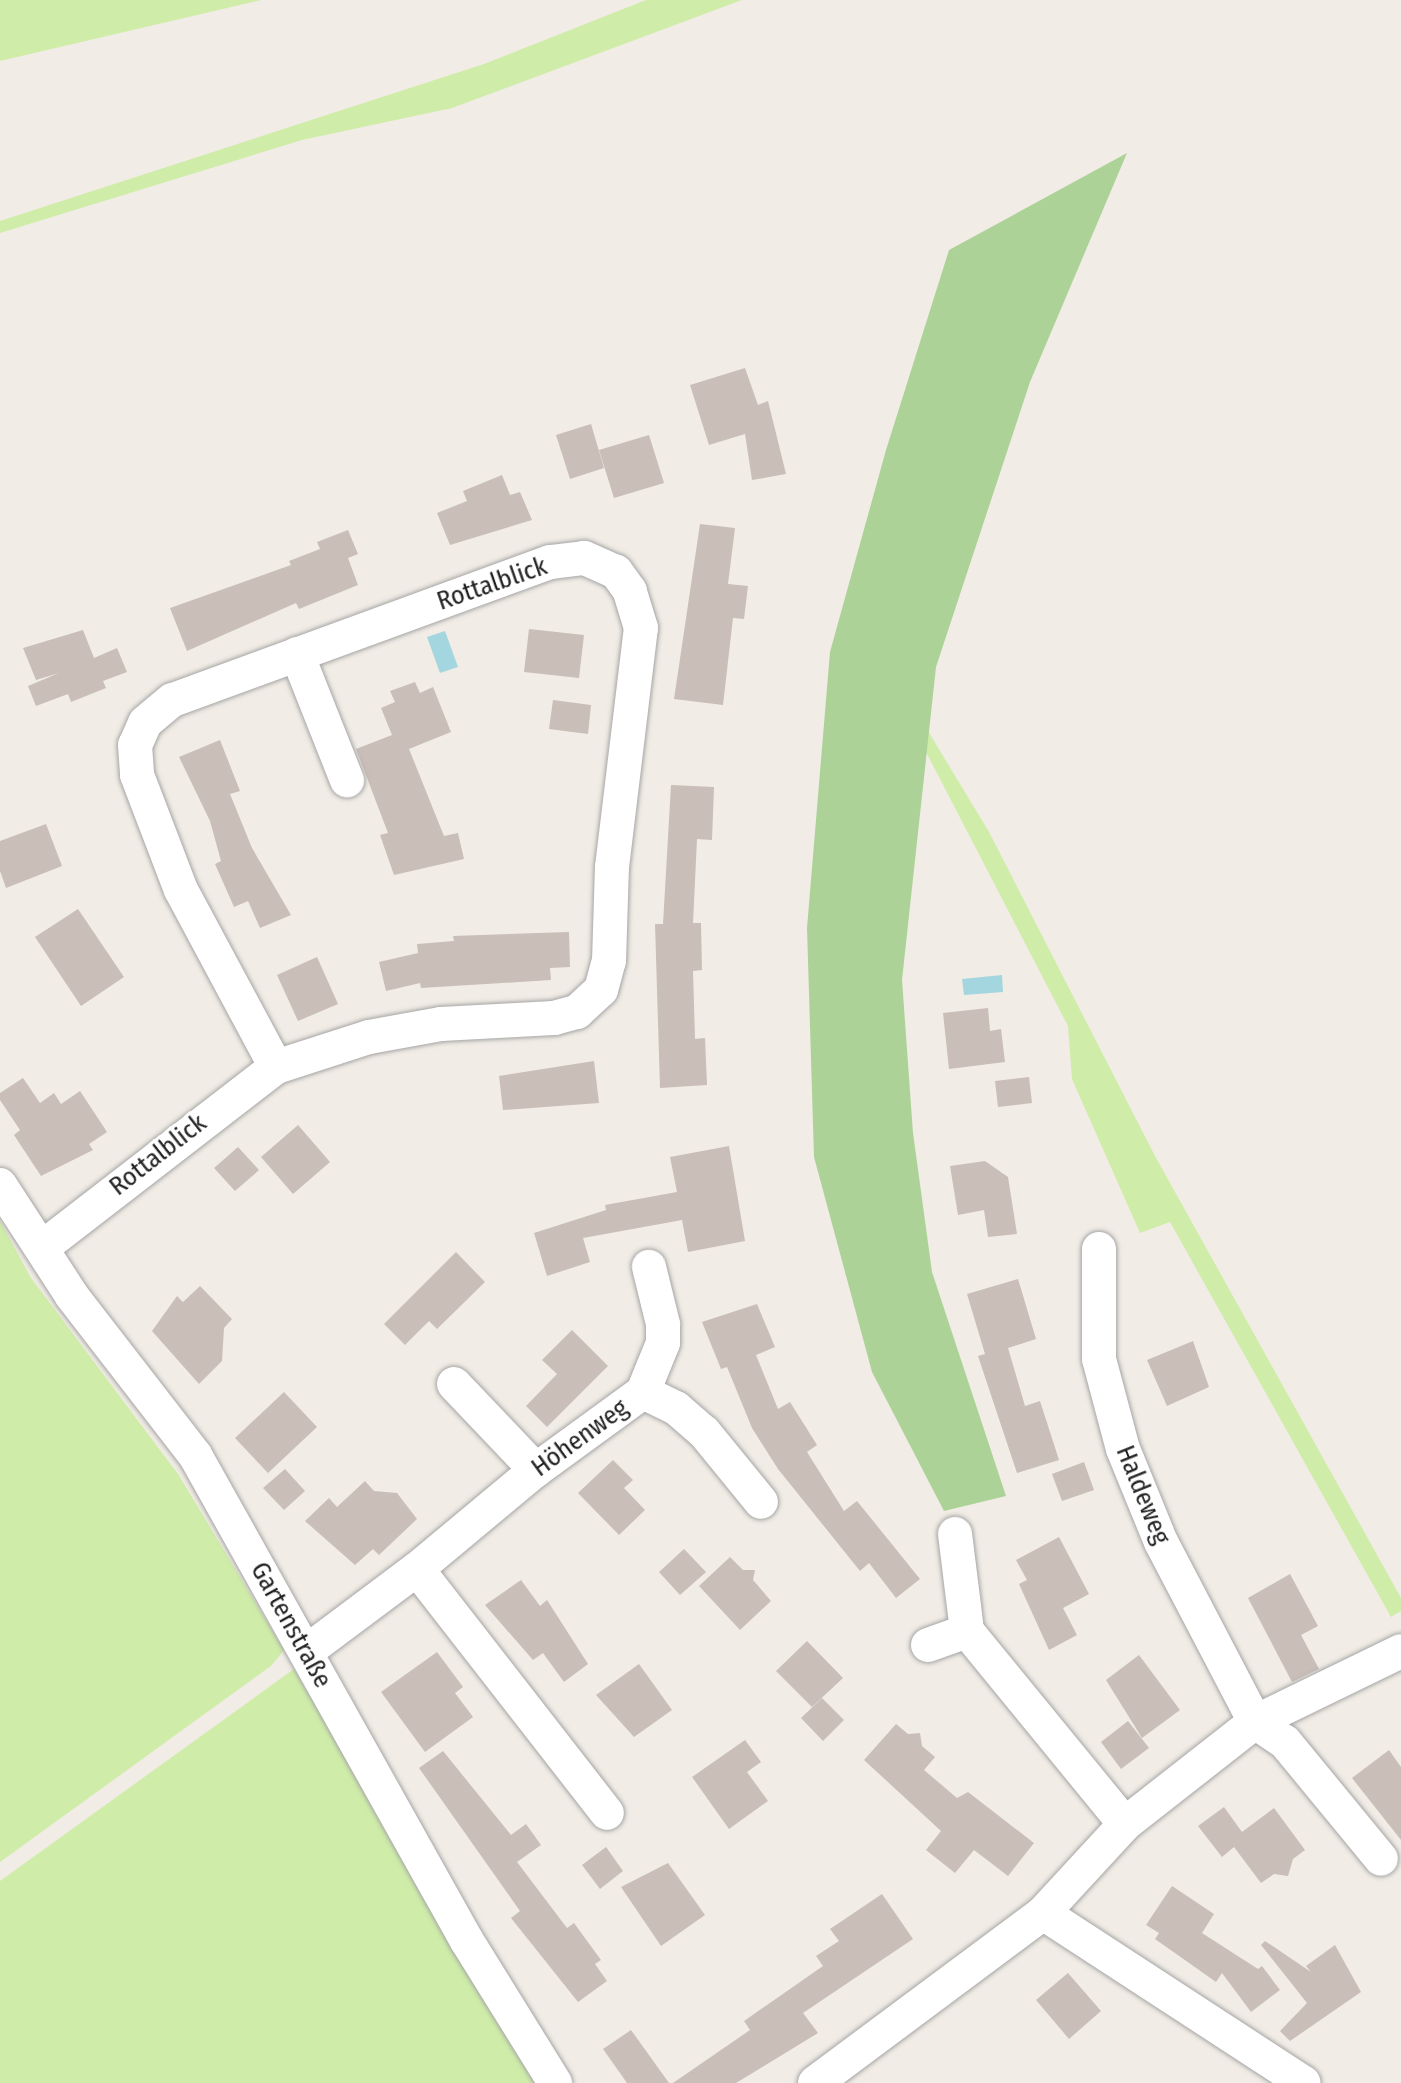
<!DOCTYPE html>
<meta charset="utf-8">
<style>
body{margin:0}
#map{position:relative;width:1401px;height:2083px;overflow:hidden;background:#f1ece5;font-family:"Fira Sans Condensed",sans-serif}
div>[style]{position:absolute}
.grass>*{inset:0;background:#cfeda9}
.forest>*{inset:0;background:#add298}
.water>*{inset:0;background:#a4d6e0}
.building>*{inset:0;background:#c9beb8}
.roads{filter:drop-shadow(0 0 2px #a6a6a6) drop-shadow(0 0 2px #a6a6a6)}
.minor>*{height:34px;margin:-17px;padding:0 17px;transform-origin:17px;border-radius:17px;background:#fff}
span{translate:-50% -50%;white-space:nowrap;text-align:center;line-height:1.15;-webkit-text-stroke:6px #fff;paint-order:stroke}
.street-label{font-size:26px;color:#1f1f1f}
</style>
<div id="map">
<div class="grass">
<div style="clip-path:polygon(0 0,261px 0,0 61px)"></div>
<div style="clip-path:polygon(646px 0,742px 0,452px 108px,302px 140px,0 233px,0 221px,484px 64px)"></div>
<div style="clip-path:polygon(928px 731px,989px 832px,1155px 1156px,1401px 1598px,1401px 1611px,1391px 1617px,1170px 1222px,1140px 1233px,1072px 1079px,1068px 1026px,926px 752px)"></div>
<div style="clip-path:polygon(0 1221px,31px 1278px,178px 1474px,284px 1650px,271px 1666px,0 1862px)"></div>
<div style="clip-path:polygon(294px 1669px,538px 2083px,0 2083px,0 1881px)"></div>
</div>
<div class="forest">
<div style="clip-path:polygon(1127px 153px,1030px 382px,936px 667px,902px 980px,913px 1133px,932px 1272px,1006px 1496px,944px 1511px,872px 1372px,814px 1157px,807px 928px,830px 652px,886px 450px,949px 250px)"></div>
</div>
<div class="water">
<div style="clip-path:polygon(445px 631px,458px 667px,440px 673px,427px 637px)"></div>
<div style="clip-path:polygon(1002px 975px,1003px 992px,964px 995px,962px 979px)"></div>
</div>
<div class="building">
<div style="clip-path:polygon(745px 368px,758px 405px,768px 401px,786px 474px,752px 480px,745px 434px,709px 445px,690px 385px)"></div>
<div style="clip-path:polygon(591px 424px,604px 468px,570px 479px,556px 435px)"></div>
<div style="clip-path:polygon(649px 435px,664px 483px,614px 498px,599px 450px)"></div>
<div style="clip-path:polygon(502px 475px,510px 495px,520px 492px,532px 520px,450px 545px,437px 513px,467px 501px,463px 491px)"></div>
<div style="clip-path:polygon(700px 524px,735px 528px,728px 584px,748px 586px,744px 619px,733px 618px,723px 705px,674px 699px)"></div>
<div style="clip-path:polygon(348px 530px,358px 554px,348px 558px,358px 585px,299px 609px,296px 603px,187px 651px,170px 608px,291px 565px,289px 561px,320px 549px,317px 542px)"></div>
<div style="clip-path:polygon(529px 629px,584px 635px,579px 678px,524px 672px)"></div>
<div style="clip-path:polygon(83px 630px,94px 658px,117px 648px,127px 672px,103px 681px,106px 688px,71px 702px,68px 694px,36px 706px,28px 686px,59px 673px,36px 680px,23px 648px)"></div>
<div style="clip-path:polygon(415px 682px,420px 693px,433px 687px,451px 732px,409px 749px,444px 836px,458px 833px,464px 859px,394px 875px,380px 835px,388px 833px,356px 749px,392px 735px,381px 708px,395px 702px,390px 691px)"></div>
<div style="clip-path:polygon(553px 700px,591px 705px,588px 734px,549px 729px)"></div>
<div style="clip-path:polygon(220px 740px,240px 791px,230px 794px,252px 848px,291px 915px,260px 928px,248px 901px,234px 907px,215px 864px,221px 861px,210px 821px,179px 757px)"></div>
<div style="clip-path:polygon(671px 785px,714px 787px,712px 840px,697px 839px,693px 923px,701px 923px,702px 970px,693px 971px,695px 1039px,705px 1038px,707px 1085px,660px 1088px,655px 924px,663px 924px)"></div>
<div style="clip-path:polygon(46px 824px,62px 866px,6px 888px,0 871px,0 841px)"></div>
<div style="clip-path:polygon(78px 909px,124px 977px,81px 1006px,35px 937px)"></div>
<div style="clip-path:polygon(569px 932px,570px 967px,550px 968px,551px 980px,421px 988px,420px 983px,386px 991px,379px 962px,418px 953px,417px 944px,454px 941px,453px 936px)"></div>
<div style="clip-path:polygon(317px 957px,338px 1004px,298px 1021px,277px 975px)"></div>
<div style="clip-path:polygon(988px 1008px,990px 1031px,1001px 1029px,1005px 1062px,949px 1069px,943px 1013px)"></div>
<div style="clip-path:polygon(594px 1061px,599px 1103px,503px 1110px,499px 1076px)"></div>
<div style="clip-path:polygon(1029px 1077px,1032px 1103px,998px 1107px,995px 1081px)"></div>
<div style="clip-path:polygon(23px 1078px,40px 1103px,54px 1093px,61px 1104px,80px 1091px,107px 1132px,89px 1144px,93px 1150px,41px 1176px,14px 1135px,20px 1130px,0 1100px,0 1093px)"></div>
<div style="clip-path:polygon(298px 1125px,330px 1162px,293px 1194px,261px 1157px)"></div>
<div style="clip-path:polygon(729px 1146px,745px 1241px,688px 1252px,682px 1220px,583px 1238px,590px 1262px,547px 1276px,534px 1233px,606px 1210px,605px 1205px,677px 1192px,670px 1157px)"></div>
<div style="clip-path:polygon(238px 1147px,259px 1170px,235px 1191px,214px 1168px)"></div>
<div style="clip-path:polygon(985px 1161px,1008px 1177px,1017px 1234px,988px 1237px,984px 1210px,958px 1215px,950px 1166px)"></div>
<div style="clip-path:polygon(456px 1252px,485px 1282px,437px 1329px,429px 1321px,405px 1345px,384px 1324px)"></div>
<div style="clip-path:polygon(1018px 1279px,1036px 1339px,1008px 1348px,1025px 1406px,1040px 1401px,1059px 1460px,1017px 1473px,978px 1356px,985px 1354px,967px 1294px)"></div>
<div style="clip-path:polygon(200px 1286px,232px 1319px,224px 1328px,222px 1361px,199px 1384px,152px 1331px,177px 1296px,183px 1302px)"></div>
<div style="clip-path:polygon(757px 1304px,775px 1347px,756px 1355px,778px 1409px,790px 1402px,817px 1445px,807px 1452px,844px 1511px,857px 1501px,920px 1579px,896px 1598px,869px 1563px,860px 1571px,778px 1469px,752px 1428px,727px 1367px,721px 1369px,702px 1322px)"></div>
<div style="clip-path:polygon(572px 1330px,608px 1366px,547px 1427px,526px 1406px,557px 1374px,542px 1360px)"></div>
<div style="clip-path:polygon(1193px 1341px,1209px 1387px,1167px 1406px,1147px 1360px)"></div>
<div style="clip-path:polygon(284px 1392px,317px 1427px,268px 1473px,235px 1438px)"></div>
<div style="clip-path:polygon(613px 1460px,633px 1480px,624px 1488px,645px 1510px,619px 1535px,578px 1493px)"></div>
<div style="clip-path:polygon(1084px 1462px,1094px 1490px,1062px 1501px,1052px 1474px)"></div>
<div style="clip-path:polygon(285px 1469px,305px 1491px,284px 1510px,263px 1488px)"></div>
<div style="clip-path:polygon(365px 1481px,374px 1491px,397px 1493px,417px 1519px,379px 1555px,373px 1549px,355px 1565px,305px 1521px,329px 1498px,337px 1507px)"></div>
<div style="clip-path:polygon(1059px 1537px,1089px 1594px,1063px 1608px,1077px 1635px,1049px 1650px,1019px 1584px,1027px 1580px,1016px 1560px)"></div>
<div style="clip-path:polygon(684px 1549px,706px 1572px,680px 1595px,659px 1572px)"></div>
<div style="clip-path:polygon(730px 1557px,743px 1570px,755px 1570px,753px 1580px,771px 1601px,740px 1630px,699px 1586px)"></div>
<div style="clip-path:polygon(1290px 1574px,1318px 1626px,1301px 1635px,1319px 1669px,1292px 1682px,1248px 1598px)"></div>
<div style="clip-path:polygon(521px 1580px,540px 1606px,547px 1600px,588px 1664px,564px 1682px,543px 1653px,533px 1660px,485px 1605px)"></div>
<div style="clip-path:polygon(807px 1641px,843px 1678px,812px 1707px,776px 1671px)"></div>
<div style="clip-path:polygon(437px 1652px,463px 1687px,455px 1693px,473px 1717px,425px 1752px,381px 1692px)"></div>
<div style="clip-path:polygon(1139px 1655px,1180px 1710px,1142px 1738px,1106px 1680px)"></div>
<div style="clip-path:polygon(639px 1664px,672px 1710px,634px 1737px,596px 1695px)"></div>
<div style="clip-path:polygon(822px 1698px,844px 1720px,823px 1741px,801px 1718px)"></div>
<div style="clip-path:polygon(1128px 1721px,1149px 1748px,1121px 1769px,1101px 1742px)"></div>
<div style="clip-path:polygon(896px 1724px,908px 1734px,920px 1733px,922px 1746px,935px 1757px,924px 1770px,957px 1798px,968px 1792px,1034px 1843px,1008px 1876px,974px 1850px,955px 1873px,926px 1850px,941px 1831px,864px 1760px)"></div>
<div style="clip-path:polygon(745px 1740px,761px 1762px,747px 1772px,768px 1801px,729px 1829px,692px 1777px)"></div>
<div style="clip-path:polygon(1389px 1750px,1401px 1767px,1401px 1840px,1352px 1778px)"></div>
<div style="clip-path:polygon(443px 1751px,511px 1835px,526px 1824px,541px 1845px,517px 1862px,567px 1928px,574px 1923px,601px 1960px,595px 1964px,607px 1981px,578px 2002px,511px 1918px,520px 1911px,419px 1768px)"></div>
<div style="clip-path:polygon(1224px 1807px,1242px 1832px,1274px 1808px,1305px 1850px,1293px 1859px,1288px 1876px,1274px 1874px,1261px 1883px,1234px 1847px,1222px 1857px,1198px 1826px)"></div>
<div style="clip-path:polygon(606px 1847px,623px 1871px,600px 1889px,582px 1865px)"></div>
<div style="clip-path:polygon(668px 1863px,705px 1915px,661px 1946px,621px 1887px)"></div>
<div style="clip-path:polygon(1172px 1886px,1214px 1914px,1202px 1933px,1258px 1969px,1262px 1966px,1280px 1990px,1251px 2012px,1222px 1973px,1216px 1982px,1155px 1939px,1159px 1933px,1146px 1925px)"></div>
<div style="clip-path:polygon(882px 1894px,913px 1939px,803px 2013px,818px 2033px,736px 2083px,673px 2083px,750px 2030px,744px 2021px,823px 1966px,816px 1956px,839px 1941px,830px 1929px)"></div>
<div style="clip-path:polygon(1265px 1941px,1311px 1972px,1306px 1966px,1335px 1945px,1361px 1992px,1290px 2041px,1280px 2031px,1307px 2003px,1261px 1945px)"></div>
<div style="clip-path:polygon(1068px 1973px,1101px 2011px,1069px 2039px,1036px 2000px)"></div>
<div style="clip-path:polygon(631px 2030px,669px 2083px,627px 2083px,603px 2049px)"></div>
</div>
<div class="roads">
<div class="minor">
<div style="left:297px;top:654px;width:136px;rotate:68.4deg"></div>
<div style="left:0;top:1185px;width:132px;rotate:57deg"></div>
<div style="left:72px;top:1296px;width:201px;rotate:52.3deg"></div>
<div style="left:195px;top:1455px;width:557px;rotate:60.77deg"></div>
<div style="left:467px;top:1941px;width:167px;rotate:58.2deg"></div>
<div style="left:43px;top:1247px;width:294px;rotate:-37.7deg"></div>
<div style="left:276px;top:1067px;width:98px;rotate:-17.9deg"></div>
<div style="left:369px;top:1037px;width:73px;rotate:-10.2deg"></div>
<div style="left:441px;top:1024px;width:113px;rotate:-3deg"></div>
<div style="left:554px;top:1018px;width:24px;rotate:-15deg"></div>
<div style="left:577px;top:1012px;width:33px;rotate:-43deg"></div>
<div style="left:601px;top:990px;width:30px;rotate:-75deg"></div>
<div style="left:609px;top:961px;width:94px;rotate:-88.2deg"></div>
<div style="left:612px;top:867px;width:241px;rotate:-83.1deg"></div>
<div style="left:641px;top:628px;width:39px;rotate:-107deg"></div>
<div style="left:630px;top:591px;width:24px;rotate:-126deg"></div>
<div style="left:616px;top:572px;width:35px;rotate:-156deg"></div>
<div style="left:584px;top:558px;width:34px;rotate:173deg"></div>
<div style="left:550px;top:562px;width:402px;rotate:159.9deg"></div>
<div style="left:172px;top:700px;width:35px;rotate:140deg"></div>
<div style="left:145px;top:723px;width:24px;rotate:114deg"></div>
<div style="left:135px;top:745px;width:30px;rotate:86deg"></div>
<div style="left:137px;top:775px;width:123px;rotate:69.1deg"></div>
<div style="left:181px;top:890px;width:201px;rotate:61.8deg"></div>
<div style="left:1099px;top:1249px;width:110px;rotate:90deg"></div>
<div style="left:1099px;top:1359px;width:93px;rotate:75.1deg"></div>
<div style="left:1123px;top:1449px;width:100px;rotate:67.8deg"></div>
<div style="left:1161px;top:1542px;width:203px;rotate:62.4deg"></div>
<div style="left:1255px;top:1722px;width:36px;rotate:34deg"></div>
<div style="left:1285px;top:1742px;width:151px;rotate:50.6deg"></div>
<div style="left:454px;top:1384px;width:119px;rotate:46.4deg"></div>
<div style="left:643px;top:1392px;width:37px;rotate:26deg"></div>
<div style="left:676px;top:1408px;width:37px;rotate:41deg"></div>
<div style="left:704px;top:1432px;width:90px;rotate:50.8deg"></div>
<div style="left:955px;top:1534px;width:98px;rotate:82.9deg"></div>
<div style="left:417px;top:1569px;width:309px;rotate:52.1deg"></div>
<div style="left:967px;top:1631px;width:249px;rotate:50.7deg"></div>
<div style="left:928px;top:1645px;width:41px;rotate:-19.7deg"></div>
<div style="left:306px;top:1652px;width:139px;rotate:-36.8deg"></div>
<div style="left:417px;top:1569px;width:155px;rotate:-39.8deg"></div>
<div style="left:536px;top:1470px;width:132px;rotate:-36.1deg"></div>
<div style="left:643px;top:1392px;width:53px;rotate:-67.8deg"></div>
<div style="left:663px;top:1343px;width:19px;rotate:-90deg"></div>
<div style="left:663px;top:1324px;width:59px;rotate:-103.8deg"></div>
<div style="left:1043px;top:1913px;width:311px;rotate:33.1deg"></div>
<div style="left:815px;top:2083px;width:284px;rotate:-36.7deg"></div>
<div style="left:1043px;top:1913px;width:121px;rotate:-47.3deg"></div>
<div style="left:1125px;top:1824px;width:165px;rotate:-38.1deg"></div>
<div style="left:1255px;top:1722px;width:162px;rotate:-25.9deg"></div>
</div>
</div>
<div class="street-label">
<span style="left:492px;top:584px;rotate:-19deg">Rottalblick</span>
<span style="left:158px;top:1155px;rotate:-38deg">Rottalblick</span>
<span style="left:580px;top:1438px;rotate:-36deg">Höhenweg</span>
<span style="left:1143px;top:1495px;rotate:68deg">Haldeweg</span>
<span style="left:291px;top:1625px;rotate:61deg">Gartenstraße</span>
</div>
</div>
